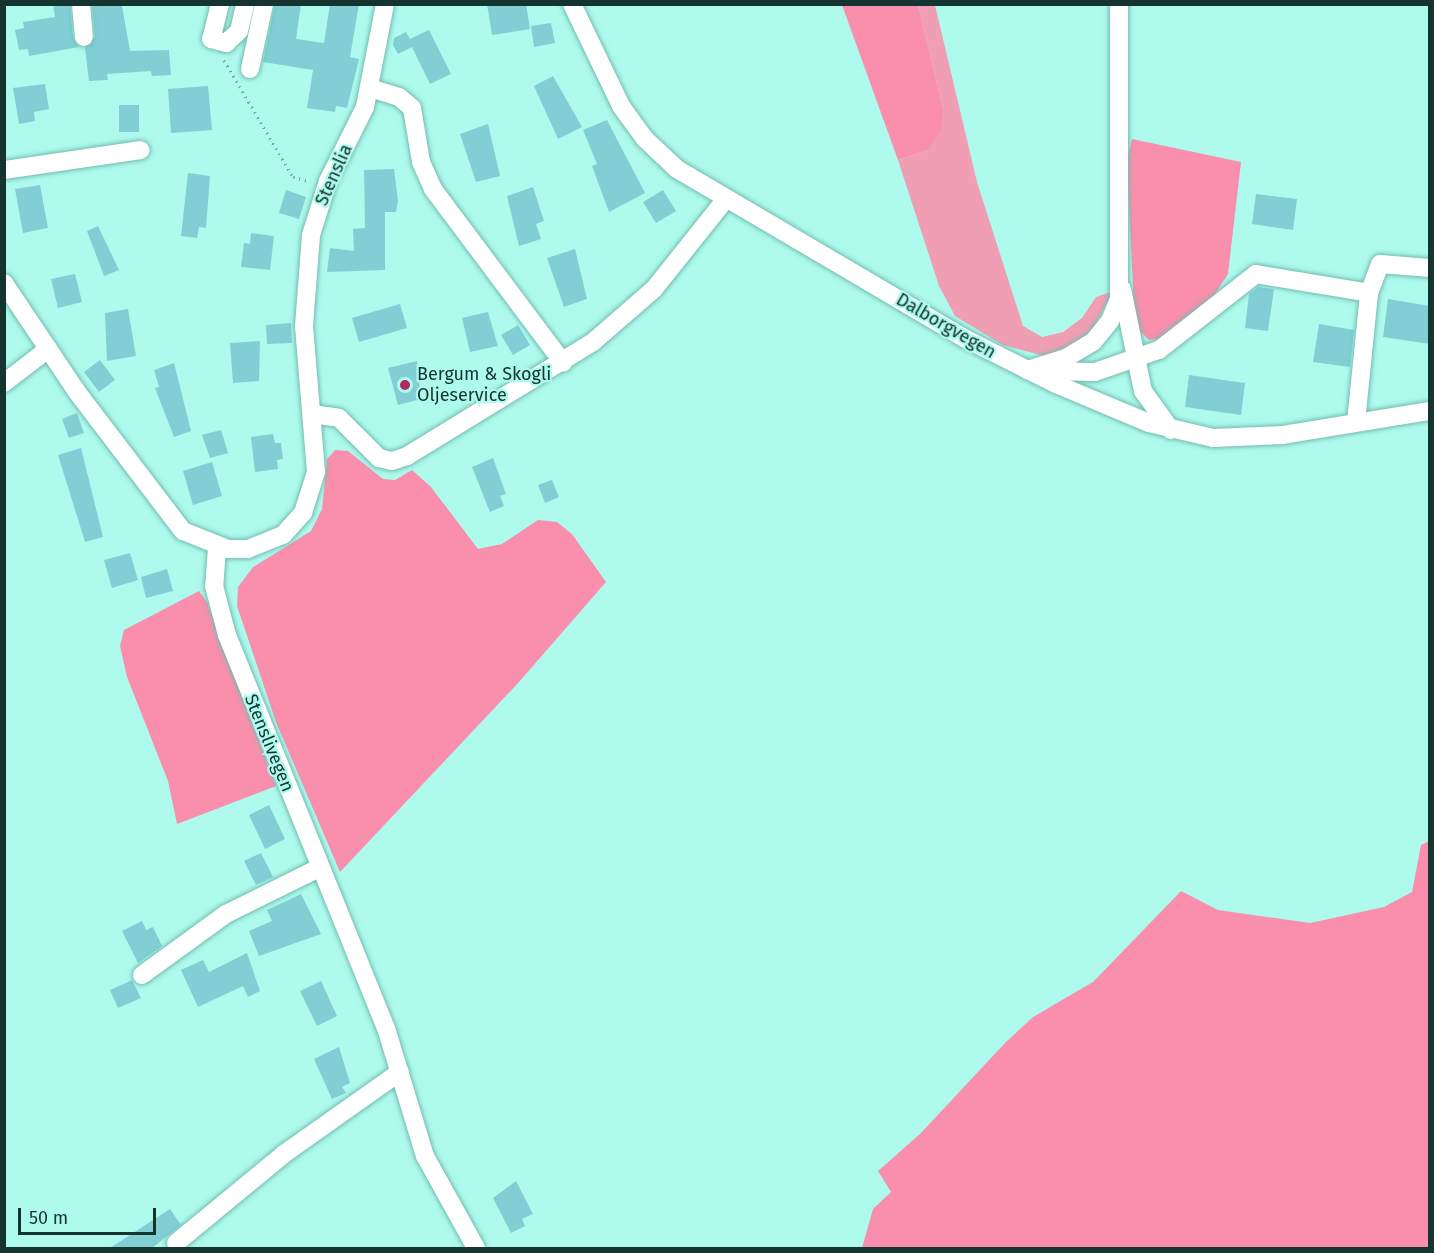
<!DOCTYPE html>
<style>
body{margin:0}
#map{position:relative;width:1434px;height:1253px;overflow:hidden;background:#aefaed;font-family:"Fira Sans",sans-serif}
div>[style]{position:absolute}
.green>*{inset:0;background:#f09eb4}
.forest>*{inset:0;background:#f98fad}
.building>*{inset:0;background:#81cfd5}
.path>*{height:3px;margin-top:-1.5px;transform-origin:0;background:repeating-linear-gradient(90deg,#73ada3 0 1.5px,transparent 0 6px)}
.roads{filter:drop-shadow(0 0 2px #72bcb0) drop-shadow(0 0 2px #72bcb0)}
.minor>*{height:18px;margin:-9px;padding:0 9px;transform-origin:9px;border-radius:9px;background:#fff}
.dots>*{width:16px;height:16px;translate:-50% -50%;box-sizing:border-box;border:3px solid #aefaed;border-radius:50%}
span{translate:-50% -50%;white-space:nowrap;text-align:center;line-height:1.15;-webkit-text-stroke:4.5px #aefaed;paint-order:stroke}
.street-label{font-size:18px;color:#15342f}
.poi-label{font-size:18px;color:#15342f}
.left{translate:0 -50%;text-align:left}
.frame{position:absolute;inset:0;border:6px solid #15342f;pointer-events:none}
.scale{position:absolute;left:18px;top:1208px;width:138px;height:27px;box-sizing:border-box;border:3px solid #15342f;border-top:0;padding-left:8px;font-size:18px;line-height:21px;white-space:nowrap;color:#15342f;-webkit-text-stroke:4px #aefaed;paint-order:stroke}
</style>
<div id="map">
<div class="green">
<div style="clip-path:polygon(918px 5px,935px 5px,977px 182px,1023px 326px,1042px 337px,1063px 332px,1082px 318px,1096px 297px,1113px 291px,1092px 331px,1063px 350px,1045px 356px,1003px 345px,955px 316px,939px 286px,898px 160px,928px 150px,943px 108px)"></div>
</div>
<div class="forest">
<div style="clip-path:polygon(842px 5px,918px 5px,943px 108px,941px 130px,928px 150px,898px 160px)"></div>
<div style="clip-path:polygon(1132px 139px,1241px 162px,1228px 274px,1210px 302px,1163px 338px,1149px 340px,1140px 331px,1134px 310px,1127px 160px)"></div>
<div style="clip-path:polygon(335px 450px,348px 451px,383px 479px,395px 480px,412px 470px,431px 487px,478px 549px,502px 544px,538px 520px,557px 522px,572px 534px,606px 582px,519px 682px,340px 872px,276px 722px,237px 606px,238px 587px,253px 567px,311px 531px,322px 509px,327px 459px)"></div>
<div style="clip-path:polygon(199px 591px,207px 602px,276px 786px,177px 824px,168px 781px,127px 677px,120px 646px,124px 630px)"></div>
<div style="clip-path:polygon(1429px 841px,1429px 1248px,862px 1248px,873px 1209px,891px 1192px,878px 1171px,920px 1134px,1005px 1043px,1033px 1017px,1093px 982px,1181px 891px,1218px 910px,1310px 923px,1384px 907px,1412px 892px,1421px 845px)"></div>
</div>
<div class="building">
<div style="clip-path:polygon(53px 4px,70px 4px,73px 38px,79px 47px,29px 56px,28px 49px,19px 50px,15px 30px,24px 28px,23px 22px,55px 17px)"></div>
<div style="clip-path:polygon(92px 4px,122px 6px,130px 51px,169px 50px,171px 75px,152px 76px,151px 71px,107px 74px,108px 80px,89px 81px,85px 48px,95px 37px)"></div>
<div style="clip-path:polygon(275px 4px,301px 4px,296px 39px,324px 43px,330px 4px,359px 4px,350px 57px,359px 59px,347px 108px,336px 106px,335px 112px,307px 108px,313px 70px,263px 62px)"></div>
<div style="clip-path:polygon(487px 4px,526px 4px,530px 29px,492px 35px)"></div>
<div style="clip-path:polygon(551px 23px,555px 43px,534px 47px,531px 26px)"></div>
<div style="clip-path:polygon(429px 30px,451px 74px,430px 84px,412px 47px,398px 54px,393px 45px,394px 38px,406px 32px,410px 39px)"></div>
<div style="clip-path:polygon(553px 76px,582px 127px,558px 139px,534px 86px)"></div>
<div style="clip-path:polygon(45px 84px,49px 109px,34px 112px,35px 121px,19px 124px,13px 88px)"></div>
<div style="clip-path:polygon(208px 86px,212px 130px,171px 133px,168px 89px)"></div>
<div style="clip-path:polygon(119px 105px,139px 105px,139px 132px,119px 132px)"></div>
<div style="clip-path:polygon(607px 120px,645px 193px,609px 212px,592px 166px,597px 164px,583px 130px)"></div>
<div style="clip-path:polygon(488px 124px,500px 176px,476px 182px,460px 134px)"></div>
<div style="clip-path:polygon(394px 169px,398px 201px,396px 212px,385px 212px,385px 270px,327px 272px,330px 248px,354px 251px,353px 229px,365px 228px,364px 170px)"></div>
<div style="clip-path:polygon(188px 173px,210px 176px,206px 228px,199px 227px,197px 238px,181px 236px)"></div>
<div style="clip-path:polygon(40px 185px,48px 228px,23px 233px,15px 189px)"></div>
<div style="clip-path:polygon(533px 187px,544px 221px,536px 224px,541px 239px,519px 246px,507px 196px)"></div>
<div style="clip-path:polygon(286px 190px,306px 197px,299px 219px,279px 213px)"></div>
<div style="clip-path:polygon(663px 190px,676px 211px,656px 223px,643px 202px)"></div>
<div style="clip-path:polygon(1256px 194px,1297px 199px,1293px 230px,1252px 224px)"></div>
<div style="clip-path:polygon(98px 226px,119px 270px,104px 276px,87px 231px)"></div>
<div style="clip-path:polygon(251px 233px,274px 236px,270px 270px,241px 267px,244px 243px,250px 244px)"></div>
<div style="clip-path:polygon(575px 249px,587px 299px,564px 307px,547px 258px)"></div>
<div style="clip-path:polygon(75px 274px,82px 302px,58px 308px,51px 279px)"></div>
<div style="clip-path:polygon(1258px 287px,1274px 289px,1268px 331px,1245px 328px,1249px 294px)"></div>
<div style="clip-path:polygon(1388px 299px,1430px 306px,1430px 344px,1383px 337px)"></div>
<div style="clip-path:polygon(400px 304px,407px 328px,359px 342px,352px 318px)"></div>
<div style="clip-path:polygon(128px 309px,136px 356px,107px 361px,105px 313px)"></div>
<div style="clip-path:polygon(488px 312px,498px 346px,470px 352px,462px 318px)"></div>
<div style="clip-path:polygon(291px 323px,292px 343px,267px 344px,266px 325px)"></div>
<div style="clip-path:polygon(1319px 324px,1354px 330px,1350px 367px,1313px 362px)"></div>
<div style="clip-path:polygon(518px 325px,530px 345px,513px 355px,501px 335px)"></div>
<div style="clip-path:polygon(260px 341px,259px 381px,233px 383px,230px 343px)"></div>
<div style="clip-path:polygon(100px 360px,115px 380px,99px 392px,84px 372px)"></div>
<div style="clip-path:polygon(417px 361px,421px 399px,398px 405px,388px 368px)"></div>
<div style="clip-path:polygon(174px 363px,191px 431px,174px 437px,155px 388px,159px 387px,154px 370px)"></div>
<div style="clip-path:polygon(1189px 375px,1245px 383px,1241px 415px,1185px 407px)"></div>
<div style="clip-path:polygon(77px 413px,84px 433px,69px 438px,62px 419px)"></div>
<div style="clip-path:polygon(221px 430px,228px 453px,210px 458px,202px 435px)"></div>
<div style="clip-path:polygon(273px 434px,275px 443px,281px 443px,283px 459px,277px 460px,278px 469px,255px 472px,251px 437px)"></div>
<div style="clip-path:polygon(81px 448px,103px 537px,85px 542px,58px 455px)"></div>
<div style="clip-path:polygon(493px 458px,506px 494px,500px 496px,504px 506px,490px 512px,472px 467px)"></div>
<div style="clip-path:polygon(212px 462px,222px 496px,193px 505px,183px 471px)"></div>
<div style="clip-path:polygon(552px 480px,559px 497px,545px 503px,538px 485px)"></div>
<div style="clip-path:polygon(130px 553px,138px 580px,112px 588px,104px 560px)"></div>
<div style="clip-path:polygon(167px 569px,173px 591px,146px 598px,141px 577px)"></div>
<div style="clip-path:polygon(269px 805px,285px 839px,265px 849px,249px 815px)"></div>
<div style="clip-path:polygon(261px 853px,273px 877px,256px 885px,244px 861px)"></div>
<div style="clip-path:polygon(301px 894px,321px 934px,259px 956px,249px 931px,272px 921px,267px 910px)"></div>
<div style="clip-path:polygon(142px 921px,146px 930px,153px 927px,162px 946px,138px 963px,122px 931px)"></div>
<div style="clip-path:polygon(247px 953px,260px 991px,248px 997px,243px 986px,198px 1007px,181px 970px,203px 960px,209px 972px)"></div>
<div style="clip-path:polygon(132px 980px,141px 998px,118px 1008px,110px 990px)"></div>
<div style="clip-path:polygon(321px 981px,337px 1016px,317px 1026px,300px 991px)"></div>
<div style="clip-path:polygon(339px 1047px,350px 1083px,342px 1087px,346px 1093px,332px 1099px,314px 1059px)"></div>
<div style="clip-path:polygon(516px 1181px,533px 1214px,522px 1219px,525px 1226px,511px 1233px,493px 1198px)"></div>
<div style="clip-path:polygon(170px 1209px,181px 1225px,152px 1248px,110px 1248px)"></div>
</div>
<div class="path">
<div style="left:224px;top:60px;width:136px;rotate:59.5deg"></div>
<div style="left:293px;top:177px;width:18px;rotate:13deg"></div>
</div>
<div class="roads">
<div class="minor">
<div style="left:81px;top:4px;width:33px;rotate:85deg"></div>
<div style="left:220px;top:4px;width:36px;rotate:104deg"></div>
<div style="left:211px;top:39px;width:16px;rotate:15deg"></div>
<div style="left:226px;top:43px;width:18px;rotate:-43deg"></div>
<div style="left:239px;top:31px;width:28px;rotate:-77deg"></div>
<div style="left:572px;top:4px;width:113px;rotate:64.3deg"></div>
<div style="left:621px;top:106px;width:41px;rotate:54deg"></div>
<div style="left:645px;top:139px;width:44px;rotate:43.2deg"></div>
<div style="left:677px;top:169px;width:335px;rotate:30.5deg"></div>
<div style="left:966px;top:339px;width:101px;rotate:26.6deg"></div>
<div style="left:1056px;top:384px;width:101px;rotate:22.8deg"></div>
<div style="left:1149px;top:423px;width:66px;rotate:13.2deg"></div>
<div style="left:1213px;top:438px;width:70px;rotate:-2.5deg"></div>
<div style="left:1283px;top:435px;width:149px;rotate:-9.3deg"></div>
<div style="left:250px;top:69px;width:66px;rotate:-77.8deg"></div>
<div style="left:370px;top:88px;width:30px;rotate:17deg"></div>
<div style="left:399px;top:97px;width:17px;rotate:40deg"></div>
<div style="left:412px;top:108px;width:55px;rotate:80.5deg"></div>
<div style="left:421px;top:162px;width:30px;rotate:66deg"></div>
<div style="left:433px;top:189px;width:217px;rotate:53.2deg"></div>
<div style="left:4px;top:170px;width:138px;rotate:-8.3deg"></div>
<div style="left:4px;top:283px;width:131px;rotate:56.2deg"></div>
<div style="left:77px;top:392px;width:175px;rotate:52.7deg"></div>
<div style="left:183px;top:531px;width:48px;rotate:21.8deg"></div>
<div style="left:228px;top:549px;width:20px"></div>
<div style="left:248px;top:549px;width:38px;rotate:-22deg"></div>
<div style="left:283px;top:535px;width:30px;rotate:-48deg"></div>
<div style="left:303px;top:513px;width:43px;rotate:-72.4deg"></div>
<div style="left:316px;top:472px;width:146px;rotate:-94.7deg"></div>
<div style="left:304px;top:326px;width:91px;rotate:-85.6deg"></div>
<div style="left:311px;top:235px;width:57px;rotate:-72.5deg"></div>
<div style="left:328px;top:181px;width:83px;rotate:-63.4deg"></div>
<div style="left:365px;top:107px;width:105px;rotate:-79deg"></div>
<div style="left:1122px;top:289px;width:104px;rotate:78.4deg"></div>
<div style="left:1143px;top:391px;width:48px;rotate:54.3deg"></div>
<div style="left:1027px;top:370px;width:41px;rotate:-17.1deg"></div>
<div style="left:1066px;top:358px;width:31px;rotate:-31deg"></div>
<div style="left:1093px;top:342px;width:27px;rotate:-51deg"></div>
<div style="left:1110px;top:321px;width:24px;rotate:-68deg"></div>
<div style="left:1119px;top:299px;width:295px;rotate:-90deg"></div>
<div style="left:1041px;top:371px;width:54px;rotate:1.1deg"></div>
<div style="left:1095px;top:372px;width:68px;rotate:-19deg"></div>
<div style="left:1159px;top:350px;width:123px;rotate:-38.1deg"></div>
<div style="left:1256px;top:274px;width:115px;rotate:9.5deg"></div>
<div style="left:4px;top:383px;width:56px;rotate:-37.7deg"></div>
<div style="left:312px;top:414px;width:27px;rotate:8deg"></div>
<div style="left:339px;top:418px;width:57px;rotate:45deg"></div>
<div style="left:379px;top:458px;width:13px;rotate:13deg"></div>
<div style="left:392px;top:461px;width:16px;rotate:-18deg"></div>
<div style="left:407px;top:456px;width:218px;rotate:-31.5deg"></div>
<div style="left:593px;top:342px;width:81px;rotate:-41deg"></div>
<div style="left:654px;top:289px;width:114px;rotate:-51.4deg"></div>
<div style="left:1356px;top:422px;width:130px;rotate:-84.2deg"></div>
<div style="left:1369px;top:293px;width:31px;rotate:-69deg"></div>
<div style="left:1380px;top:264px;width:50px;rotate:4.6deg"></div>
<div style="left:217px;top:547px;width:39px;rotate:94deg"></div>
<div style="left:214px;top:586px;width:51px;rotate:75.1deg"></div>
<div style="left:227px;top:635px;width:424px;rotate:68deg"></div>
<div style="left:386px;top:1028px;width:134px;rotate:73.1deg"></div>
<div style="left:425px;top:1156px;width:105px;rotate:61deg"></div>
<div style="left:142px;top:975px;width:104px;rotate:-36deg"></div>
<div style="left:226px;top:914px;width:104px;rotate:-26.3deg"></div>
<div style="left:176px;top:1243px;width:140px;rotate:-39.5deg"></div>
<div style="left:284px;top:1154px;width:142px;rotate:-35.3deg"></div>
</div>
</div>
<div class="dots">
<div style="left:405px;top:385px;background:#b42860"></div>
</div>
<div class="street-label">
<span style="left:334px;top:175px;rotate:-66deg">Stenslia</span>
<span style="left:946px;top:326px;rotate:30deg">Dalborgvegen</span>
<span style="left:269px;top:743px;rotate:68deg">Stenslivegen</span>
</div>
<div class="poi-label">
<span class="left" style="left:417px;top:385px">Bergum &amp; Skogli<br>Oljeservice</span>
</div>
<div class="frame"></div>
<div class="scale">50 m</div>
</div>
